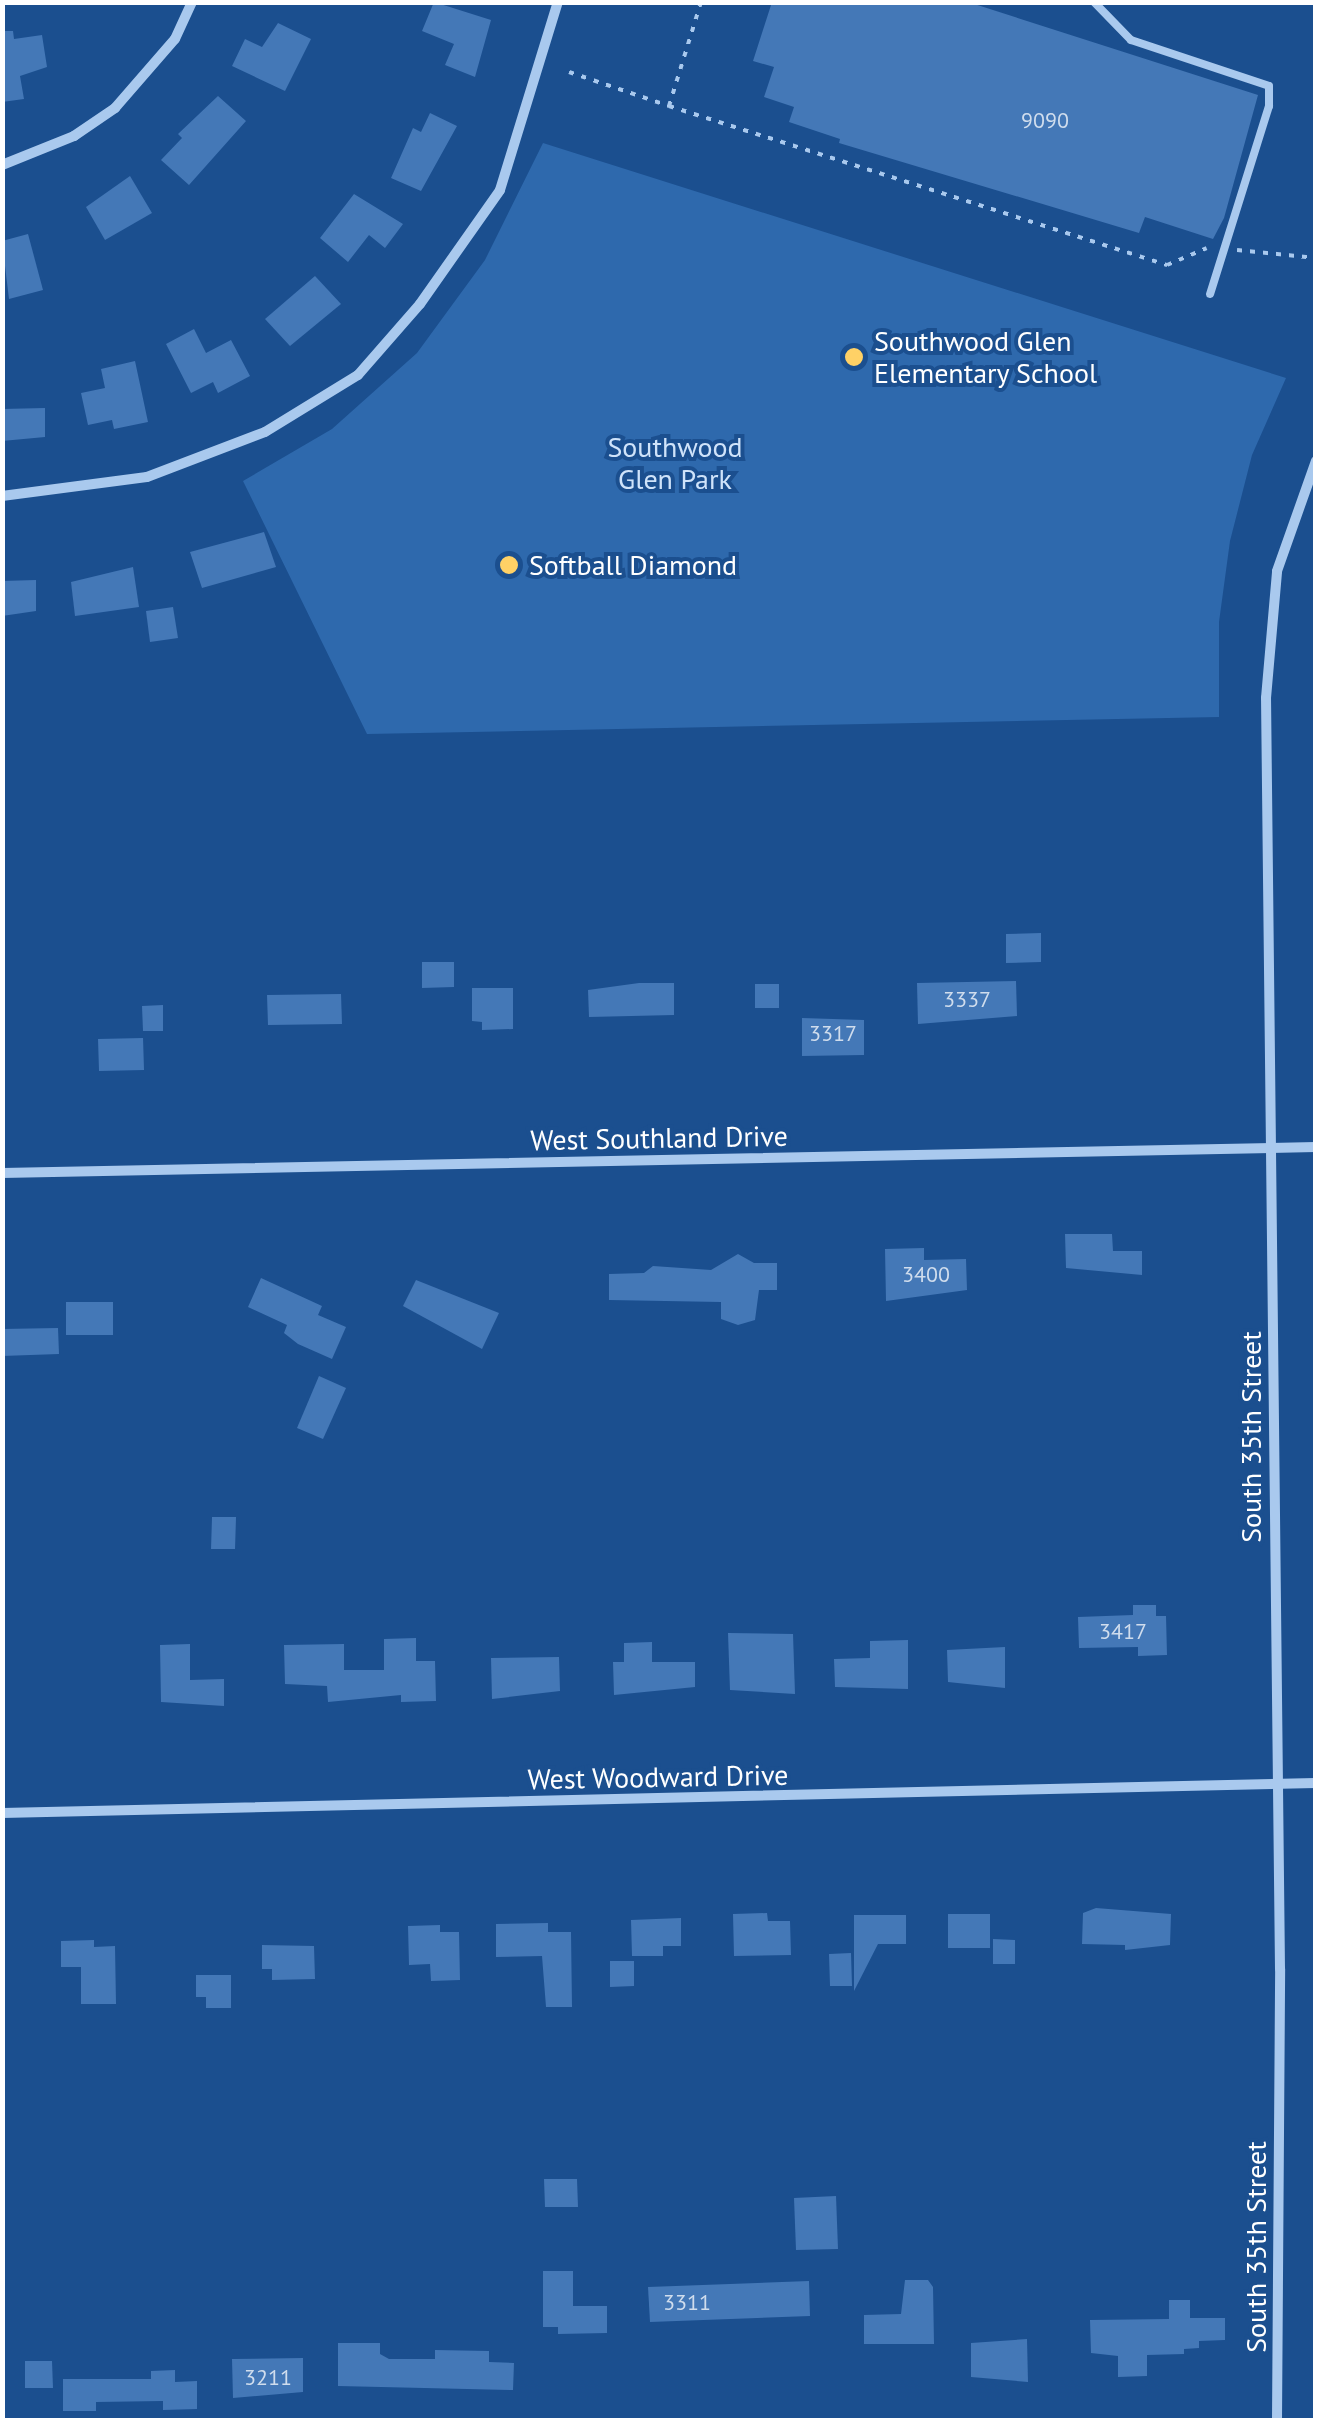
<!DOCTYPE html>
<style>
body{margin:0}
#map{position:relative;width:1318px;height:2423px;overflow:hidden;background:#1b4f8f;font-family:"PT Sans",sans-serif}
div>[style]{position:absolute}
.green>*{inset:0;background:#2e69ad}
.building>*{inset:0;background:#4478b7}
.path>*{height:4px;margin-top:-2px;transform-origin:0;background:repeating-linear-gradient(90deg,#a9c9ee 0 5px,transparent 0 13px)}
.service>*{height:8px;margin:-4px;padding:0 4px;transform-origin:4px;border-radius:4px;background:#a9c9ee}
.minor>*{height:10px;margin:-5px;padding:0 5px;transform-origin:5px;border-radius:5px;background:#a9c9ee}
.dots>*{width:28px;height:28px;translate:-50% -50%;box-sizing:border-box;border:5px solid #1b4f8f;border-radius:50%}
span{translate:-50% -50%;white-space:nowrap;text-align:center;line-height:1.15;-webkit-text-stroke:8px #1b4f8f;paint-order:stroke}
.number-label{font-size:22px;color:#d0dded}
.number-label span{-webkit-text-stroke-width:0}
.poi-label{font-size:28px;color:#fff}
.left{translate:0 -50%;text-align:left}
.park-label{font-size:28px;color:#cfe3fa}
.street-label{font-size:28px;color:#fff}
.frame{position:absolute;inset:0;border:5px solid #fff;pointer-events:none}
</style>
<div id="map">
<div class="green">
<div style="clip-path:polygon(543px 143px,1286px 378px,1252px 455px,1230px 541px,1219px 622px,1219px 717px,367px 734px,243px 481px,332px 429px,417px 353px,485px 260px)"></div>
</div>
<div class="building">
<div style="clip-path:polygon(434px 2px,491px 20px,475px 77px,445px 65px,454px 44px,422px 31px)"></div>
<div style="clip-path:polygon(772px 2px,968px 2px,1258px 95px,1224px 218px,1213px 239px,1145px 217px,1139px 233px,839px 143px,840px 139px,789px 122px,794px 107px,764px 97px,774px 67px,753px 61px)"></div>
<div style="clip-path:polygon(278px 23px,311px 39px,285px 91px,232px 66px,245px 39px,262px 47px)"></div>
<div style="clip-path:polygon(2px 31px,13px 31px,14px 39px,42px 35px,47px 67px,20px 76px,24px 99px,2px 102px)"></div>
<div style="clip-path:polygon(218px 96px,246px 121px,189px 185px,161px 160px,182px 138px,178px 134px)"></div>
<div style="clip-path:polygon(430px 113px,457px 126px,421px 191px,391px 178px,413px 128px,421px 132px)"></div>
<div style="clip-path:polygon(130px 176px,152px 213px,105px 240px,86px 207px)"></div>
<div style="clip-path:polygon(354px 194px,403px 224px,385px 248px,369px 235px,348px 262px,320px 238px)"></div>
<div style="clip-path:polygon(28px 234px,43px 290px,9px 299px,2px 241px)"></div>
<div style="clip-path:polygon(315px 276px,341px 304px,290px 346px,265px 319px)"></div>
<div style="clip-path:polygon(194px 329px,206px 353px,231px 340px,250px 376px,218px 393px,213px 382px,191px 393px,166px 344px)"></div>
<div style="clip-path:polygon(135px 361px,148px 422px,114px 429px,112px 420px,88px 425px,81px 393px,105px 388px,101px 369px)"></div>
<div style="clip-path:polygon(45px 408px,45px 437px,2px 441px,2px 409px)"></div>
<div style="clip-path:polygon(264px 532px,276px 567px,202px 588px,190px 552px)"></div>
<div style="clip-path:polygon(133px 567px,139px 607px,75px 616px,71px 582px)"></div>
<div style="clip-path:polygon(36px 580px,36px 611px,2px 616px,2px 581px)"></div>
<div style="clip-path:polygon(173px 607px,178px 638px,150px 642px,146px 611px)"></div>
<div style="clip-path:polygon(1041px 933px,1041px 962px,1006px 963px,1006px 934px)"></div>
<div style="clip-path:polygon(422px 962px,454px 962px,454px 987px,422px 988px)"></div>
<div style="clip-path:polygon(1016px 981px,1017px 1016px,918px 1024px,917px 983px)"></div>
<div style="clip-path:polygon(639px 983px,674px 983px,674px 1015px,589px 1017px,588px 990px)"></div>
<div style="clip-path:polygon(755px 984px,779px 984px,779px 1008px,755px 1008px)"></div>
<div style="clip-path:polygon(472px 988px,513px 988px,513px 1029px,482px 1030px,482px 1022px,472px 1021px)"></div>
<div style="clip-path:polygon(341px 994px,342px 1024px,268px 1025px,267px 995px)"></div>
<div style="clip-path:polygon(163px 1005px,163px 1031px,143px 1031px,142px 1006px)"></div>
<div style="clip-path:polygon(802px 1018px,864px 1020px,864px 1055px,802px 1056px)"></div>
<div style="clip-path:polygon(143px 1038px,144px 1070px,99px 1071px,98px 1039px)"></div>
<div style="clip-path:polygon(1065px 1234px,1112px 1234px,1113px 1251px,1142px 1251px,1142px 1275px,1066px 1268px)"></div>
<div style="clip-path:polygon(924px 1248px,924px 1260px,966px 1259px,967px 1290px,886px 1301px,885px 1249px)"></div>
<div style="clip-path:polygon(738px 1254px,754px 1263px,777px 1263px,777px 1290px,759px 1290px,755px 1320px,738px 1325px,721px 1319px,721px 1302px,609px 1300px,609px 1274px,644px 1273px,653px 1266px,711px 1270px)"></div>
<div style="clip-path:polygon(261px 1278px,322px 1306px,318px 1315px,346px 1327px,332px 1359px,298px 1344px,284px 1333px,287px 1325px,248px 1307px)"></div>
<div style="clip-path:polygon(416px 1280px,499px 1313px,482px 1349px,403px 1306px)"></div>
<div style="clip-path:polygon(66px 1302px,113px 1302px,113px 1335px,66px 1335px)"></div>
<div style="clip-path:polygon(58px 1328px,59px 1354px,2px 1356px,2px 1329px)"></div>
<div style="clip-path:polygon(319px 1376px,346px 1388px,323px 1439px,297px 1428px)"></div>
<div style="clip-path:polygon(212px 1517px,236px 1517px,235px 1549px,211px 1549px)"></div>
<div style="clip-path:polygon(1133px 1605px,1156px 1605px,1156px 1616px,1166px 1616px,1167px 1655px,1138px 1656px,1138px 1647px,1079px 1648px,1078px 1617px,1133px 1615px)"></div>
<div style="clip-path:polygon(728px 1633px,793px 1634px,795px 1694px,730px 1690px)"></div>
<div style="clip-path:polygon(416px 1638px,416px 1661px,435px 1661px,436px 1701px,401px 1702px,401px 1695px,328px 1702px,327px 1686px,285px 1684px,284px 1645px,344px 1644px,344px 1670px,384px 1670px,384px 1639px)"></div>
<div style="clip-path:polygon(908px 1640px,908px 1689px,835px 1687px,834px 1659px,870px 1658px,870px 1641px)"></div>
<div style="clip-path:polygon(652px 1642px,652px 1662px,695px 1662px,695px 1687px,614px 1695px,613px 1662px,624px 1662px,624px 1643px)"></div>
<div style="clip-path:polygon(190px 1644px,190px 1680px,224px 1679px,224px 1706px,161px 1702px,160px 1645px)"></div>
<div style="clip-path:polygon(1005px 1647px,1005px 1688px,948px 1682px,947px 1650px)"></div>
<div style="clip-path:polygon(559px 1657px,560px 1691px,492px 1699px,491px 1658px)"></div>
<div style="clip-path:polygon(1096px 1908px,1171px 1914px,1170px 1945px,1125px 1950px,1125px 1945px,1082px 1944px,1083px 1913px)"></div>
<div style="clip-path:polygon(767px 1913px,768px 1921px,790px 1921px,791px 1955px,734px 1956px,733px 1914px)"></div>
<div style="clip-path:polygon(948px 1914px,990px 1914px,990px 1948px,948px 1948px)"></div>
<div style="clip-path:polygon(854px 1915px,906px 1915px,906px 1944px,878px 1944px,854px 1991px)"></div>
<div style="clip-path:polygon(681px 1918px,681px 1946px,663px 1946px,663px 1956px,632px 1956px,631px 1920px)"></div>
<div style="clip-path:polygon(548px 1923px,548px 1932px,571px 1932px,572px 2007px,546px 2007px,542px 1956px,496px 1957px,496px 1924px)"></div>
<div style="clip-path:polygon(440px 1925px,440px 1932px,459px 1932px,460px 1980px,431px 1981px,430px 1964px,409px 1965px,408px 1926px)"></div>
<div style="clip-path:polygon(993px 1939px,1015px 1940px,1015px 1964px,993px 1964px)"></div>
<div style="clip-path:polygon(94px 1940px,94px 1947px,115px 1946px,116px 2004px,81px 2004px,81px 1967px,61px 1967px,61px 1941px)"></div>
<div style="clip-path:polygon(262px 1945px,314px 1946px,315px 1979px,272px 1980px,272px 1969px,262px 1969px)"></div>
<div style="clip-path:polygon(851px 1953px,852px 1986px,830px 1986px,829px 1954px)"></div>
<div style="clip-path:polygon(610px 1961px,634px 1961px,634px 1986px,610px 1987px)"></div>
<div style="clip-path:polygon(196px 1975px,231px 1975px,231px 2008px,206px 2008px,206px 1997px,196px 1997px)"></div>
<div style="clip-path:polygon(544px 2179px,577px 2179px,578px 2207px,545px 2207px)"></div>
<div style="clip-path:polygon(836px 2196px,838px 2249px,796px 2250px,794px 2198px)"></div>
<div style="clip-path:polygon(543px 2271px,573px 2271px,573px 2306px,607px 2306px,607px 2333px,558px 2334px,558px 2327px,543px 2327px)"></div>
<div style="clip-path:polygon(905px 2280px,928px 2280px,933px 2287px,934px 2344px,864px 2344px,864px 2315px,901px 2314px)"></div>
<div style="clip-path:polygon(809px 2281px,810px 2316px,650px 2322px,648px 2287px)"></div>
<div style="clip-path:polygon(1169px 2300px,1190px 2300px,1190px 2318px,1225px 2318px,1225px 2340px,1199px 2341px,1199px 2348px,1184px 2349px,1184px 2354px,1147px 2355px,1147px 2376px,1118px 2377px,1118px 2356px,1091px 2353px,1090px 2320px,1169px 2319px)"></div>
<div style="clip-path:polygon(1027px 2339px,1028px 2382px,971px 2377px,971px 2343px)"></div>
<div style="clip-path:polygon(338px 2343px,380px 2343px,380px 2354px,389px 2359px,435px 2359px,435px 2350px,489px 2351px,489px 2362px,514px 2363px,513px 2390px,338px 2386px)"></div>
<div style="clip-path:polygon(303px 2358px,303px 2392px,233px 2398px,232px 2359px)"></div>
<div style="clip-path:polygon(25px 2361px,52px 2361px,53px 2388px,25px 2388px)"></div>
<div style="clip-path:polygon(175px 2370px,175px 2382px,197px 2381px,197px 2409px,163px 2410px,163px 2401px,96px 2402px,96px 2411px,63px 2411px,63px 2379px,151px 2379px,151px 2371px)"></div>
</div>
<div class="path">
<div style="left:701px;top:2px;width:109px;rotate:107.1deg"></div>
<div style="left:669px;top:106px;width:523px;rotate:17.71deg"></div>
<div style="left:1167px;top:265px;width:43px;rotate:-23deg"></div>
<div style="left:569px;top:72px;width:106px;rotate:18.8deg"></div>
<div style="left:1237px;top:250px;width:79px;rotate:5.8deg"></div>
</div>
<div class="service">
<div style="left:1094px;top:2px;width:53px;rotate:45.8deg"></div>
<div style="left:1131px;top:40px;width:145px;rotate:18.4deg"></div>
<div style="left:1269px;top:86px;width:20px;rotate:90deg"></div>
<div style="left:1269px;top:106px;width:197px;rotate:107.4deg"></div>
</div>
<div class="minor">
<div style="left:2px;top:165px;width:78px;rotate:-21.9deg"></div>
<div style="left:74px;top:136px;width:50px;rotate:-34.3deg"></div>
<div style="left:115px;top:108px;width:91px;rotate:-49deg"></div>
<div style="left:175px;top:39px;width:41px;rotate:-65.3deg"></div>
<div style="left:2px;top:496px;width:146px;rotate:-7.5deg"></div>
<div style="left:147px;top:477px;width:126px;rotate:-20.9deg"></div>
<div style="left:265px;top:432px;width:109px;rotate:-31.5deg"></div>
<div style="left:358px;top:375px;width:94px;rotate:-48.9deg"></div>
<div style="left:420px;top:304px;width:139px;rotate:-54.9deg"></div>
<div style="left:500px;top:190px;width:197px;rotate:-72.9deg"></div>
<div style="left:2px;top:1173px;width:1314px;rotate:-1.13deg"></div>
<div style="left:2px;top:1813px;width:1314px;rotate:-1.31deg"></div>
<div style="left:1277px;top:2420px;width:451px;rotate:-89.6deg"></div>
<div style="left:1280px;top:1969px;width:1271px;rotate:-90.63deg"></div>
<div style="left:1266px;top:698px;width:127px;rotate:-85deg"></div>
<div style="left:1277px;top:571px;width:117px;rotate:-70.5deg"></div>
</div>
<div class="dots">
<div style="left:854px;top:357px;background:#ffd166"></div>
<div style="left:509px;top:565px;background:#ffd166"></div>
</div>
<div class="number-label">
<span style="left:1045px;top:121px">9090</span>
<span style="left:967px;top:1000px">3337</span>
<span style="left:833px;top:1034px">3317</span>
<span style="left:926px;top:1275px">3400</span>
<span style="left:1123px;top:1632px">3417</span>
<span style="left:687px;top:2303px">3311</span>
<span style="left:268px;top:2378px">3211</span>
</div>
<div class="poi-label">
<span class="left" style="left:874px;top:357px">Southwood Glen<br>Elementary School</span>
<span class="left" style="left:529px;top:565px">Softball Diamond</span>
</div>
<div class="park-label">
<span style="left:675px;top:463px">Southwood<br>Glen Park</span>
</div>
<div class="street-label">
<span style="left:659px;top:1138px;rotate:-1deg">West Southland Drive</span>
<span style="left:1251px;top:1437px;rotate:-90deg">South 35th Street</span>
<span style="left:658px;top:1777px;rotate:-1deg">West Woodward Drive</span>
<span style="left:1256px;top:2247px;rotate:-90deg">South 35th Street</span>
</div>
<div class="frame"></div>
</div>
